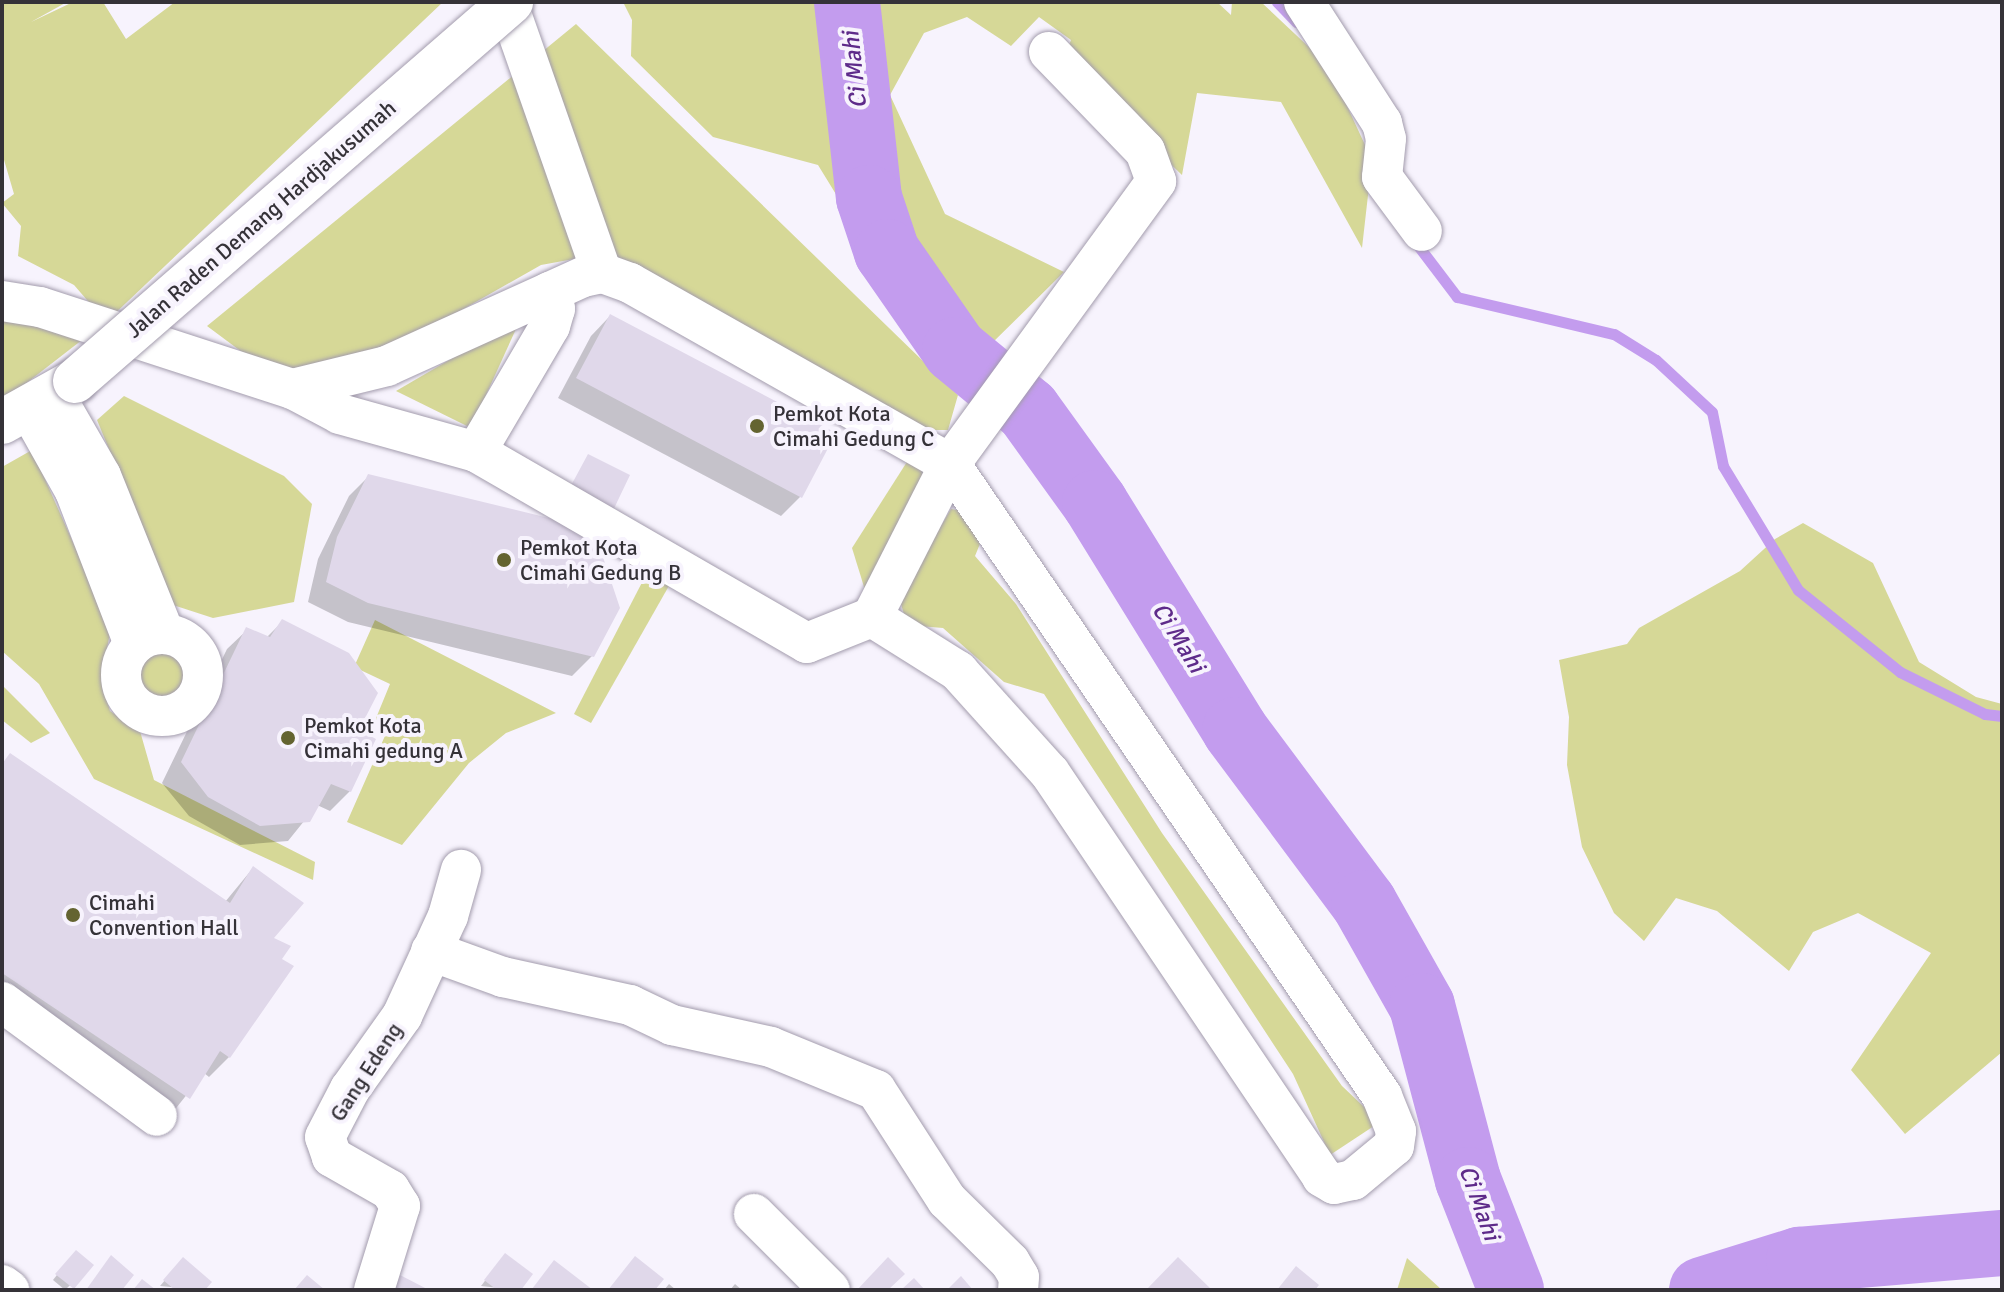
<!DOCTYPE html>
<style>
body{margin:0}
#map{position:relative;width:2004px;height:1292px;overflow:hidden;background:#f7f3fd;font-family:Signika,sans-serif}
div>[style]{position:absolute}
.green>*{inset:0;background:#d6d897}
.shadow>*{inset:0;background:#0003}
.stream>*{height:11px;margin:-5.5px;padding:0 5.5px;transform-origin:5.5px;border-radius:5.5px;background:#c39cee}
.river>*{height:66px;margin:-33px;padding:0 33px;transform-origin:33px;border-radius:33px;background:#c39cee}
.building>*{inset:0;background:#e0d8ea}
.roads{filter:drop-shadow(0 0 2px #a39cad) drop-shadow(0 0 2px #a39cad)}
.minor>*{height:40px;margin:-20px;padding:0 20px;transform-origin:20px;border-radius:20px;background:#fff}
.minor>.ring{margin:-20px;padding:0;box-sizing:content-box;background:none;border:40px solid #fff;border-radius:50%}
.major>*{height:44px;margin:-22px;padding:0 22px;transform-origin:22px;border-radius:22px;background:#fff}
.bridges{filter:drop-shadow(0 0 2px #a39cad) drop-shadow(0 0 2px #a39cad)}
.major-bridge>*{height:44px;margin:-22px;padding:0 22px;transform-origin:22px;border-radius:22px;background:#fff}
.dots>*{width:22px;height:22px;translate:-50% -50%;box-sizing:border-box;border:4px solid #f7f3fd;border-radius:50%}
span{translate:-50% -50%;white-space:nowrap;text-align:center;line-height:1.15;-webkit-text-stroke:8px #f7f3fd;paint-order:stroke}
.street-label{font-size:22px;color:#353238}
.poi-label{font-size:22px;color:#353238}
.left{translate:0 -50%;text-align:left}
.water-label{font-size:24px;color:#5e2b8a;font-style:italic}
.frame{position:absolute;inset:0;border:4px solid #353238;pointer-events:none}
</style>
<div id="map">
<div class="green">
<div style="clip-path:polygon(2px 2px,67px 2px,31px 22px,73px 2px,103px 2px,126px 39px,175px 2px,443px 2px,106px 322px,74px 285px,18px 256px,21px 226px,2px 203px,14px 194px,2px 153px)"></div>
<div style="clip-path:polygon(623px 2px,1217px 2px,1231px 15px,1232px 2px,1261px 2px,1328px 65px,1372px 160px,1362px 248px,1281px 102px,1197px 93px,1182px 175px,1063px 61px,1071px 40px,1039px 17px,1011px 46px,967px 17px,924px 33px,890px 95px,945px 214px,1064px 272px,987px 348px,885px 274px,818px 165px,713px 137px,631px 56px,632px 20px)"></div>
<div style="clip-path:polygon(576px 24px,958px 395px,948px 430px,931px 430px,596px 255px,541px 265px,430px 328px,285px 384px,207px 326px)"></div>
<div style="clip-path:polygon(2px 311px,91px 333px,2px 402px)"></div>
<div style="clip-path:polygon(521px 318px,471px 428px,396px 391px)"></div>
<div style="clip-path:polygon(124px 396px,284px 476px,312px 504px,294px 602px,213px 618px,173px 605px,97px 420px)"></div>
<div style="clip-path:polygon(32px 450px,111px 628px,101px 679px,110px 711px,140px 731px,154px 780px,315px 862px,313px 880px,94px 779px,39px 684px,2px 651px,2px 467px)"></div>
<div style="clip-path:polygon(912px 454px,927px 475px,865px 590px,852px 548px)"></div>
<div style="clip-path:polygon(951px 509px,969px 512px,984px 534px,975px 556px,1016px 604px,1162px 833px,1342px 1086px,1380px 1122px,1330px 1155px,1293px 1074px,1044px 694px,1004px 682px,943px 628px,907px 625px,899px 597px)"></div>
<div style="clip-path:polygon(1803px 523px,1873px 563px,1919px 662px,1976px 697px,2002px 704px,2002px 1052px,1905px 1134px,1851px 1070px,1931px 953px,1858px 913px,1813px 932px,1789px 971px,1717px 911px,1676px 898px,1644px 941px,1614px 913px,1582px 847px,1567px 765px,1569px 717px,1559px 660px,1627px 644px,1639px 628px,1740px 571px,1775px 539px)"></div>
<div style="clip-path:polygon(650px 567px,674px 577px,591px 723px,574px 714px)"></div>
<div style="clip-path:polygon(375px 620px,556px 713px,506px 733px,469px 763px,402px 845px,347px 822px,388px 729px,374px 723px,390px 684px,354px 667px)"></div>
<div style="clip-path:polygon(163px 639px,190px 652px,195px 678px,181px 703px,154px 706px,133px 688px,130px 662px)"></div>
<div style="clip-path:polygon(2px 685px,50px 733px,31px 743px,2px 720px)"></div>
<div style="clip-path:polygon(1407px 1258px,1442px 1290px,1397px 1290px)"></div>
</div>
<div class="shadow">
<div style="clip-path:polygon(610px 316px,801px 496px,781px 516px,558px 398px,591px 336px)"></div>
<div style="clip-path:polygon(589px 457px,596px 542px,592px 656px,572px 676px,348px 622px,308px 602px,318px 559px,349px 496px,369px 476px,550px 520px)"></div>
<div style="clip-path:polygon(282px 622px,356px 731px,350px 791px,330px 811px,317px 805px,288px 841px,240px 845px,189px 816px,162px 783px,227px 649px,247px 630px,266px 638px)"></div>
<div style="clip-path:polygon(10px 756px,225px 902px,253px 868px,271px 939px,229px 1057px,209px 1077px,204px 1073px,169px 1117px,2px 1005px,2px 764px)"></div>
<div style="clip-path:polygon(71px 1257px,91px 1265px,65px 1290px,53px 1280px)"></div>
<div style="clip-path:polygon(501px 1260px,518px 1290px,481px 1286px)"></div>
<div style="clip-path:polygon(179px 1264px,203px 1290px,160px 1286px)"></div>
<div style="clip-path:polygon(669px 1284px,676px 1290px,664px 1290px)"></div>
<div style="clip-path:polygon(735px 1284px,742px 1290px,730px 1290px)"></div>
</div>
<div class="stream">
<div style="left:1277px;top:2px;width:28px;rotate:46deg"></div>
<div style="left:1413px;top:239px;width:73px;rotate:52.8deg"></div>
<div style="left:1457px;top:297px;width:161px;rotate:13.3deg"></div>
<div style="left:1614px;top:334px;width:49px;rotate:31.8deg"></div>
<div style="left:1656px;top:360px;width:76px;rotate:42.9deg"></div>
<div style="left:1712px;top:412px;width:55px;rotate:78.5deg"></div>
<div style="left:1723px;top:466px;width:145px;rotate:58.8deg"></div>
<div style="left:1798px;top:590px;width:131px;rotate:38.8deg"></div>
<div style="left:1900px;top:672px;width:95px;rotate:26.3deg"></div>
<div style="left:1985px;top:714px;width:17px;rotate:7deg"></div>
</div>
<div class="river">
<div style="left:847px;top:2px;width:197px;rotate:83.6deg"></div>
<div style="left:869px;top:198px;width:57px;rotate:71.6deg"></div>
<div style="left:887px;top:252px;width:119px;rotate:55.2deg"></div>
<div style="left:955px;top:350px;width:94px;rotate:39.4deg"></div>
<div style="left:1028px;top:410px;width:115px;rotate:54.2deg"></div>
<div style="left:1095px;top:503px;width:267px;rotate:58.3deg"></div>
<div style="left:1235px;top:730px;width:216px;rotate:53.3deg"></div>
<div style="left:1364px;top:903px;width:118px;rotate:60.6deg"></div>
<div style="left:1422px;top:1006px;width:180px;rotate:75.2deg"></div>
<div style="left:1468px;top:1180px;width:118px;rotate:68.6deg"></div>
<div style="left:1702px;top:1290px;width:102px;rotate:-17.2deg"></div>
<div style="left:1799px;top:1260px;width:204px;rotate:-4.8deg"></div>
</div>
<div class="building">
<div style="clip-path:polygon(610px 314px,836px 433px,802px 498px,576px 378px)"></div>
<div style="clip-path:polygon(588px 454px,630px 475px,598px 542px,620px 608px,594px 657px,368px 603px,326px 582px,337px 537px,368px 474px,553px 519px)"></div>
<div style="clip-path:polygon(282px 619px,349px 653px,378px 693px,359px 730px,376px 739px,351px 792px,331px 784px,310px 822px,260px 826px,208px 797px,181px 762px,246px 627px,270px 637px)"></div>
<div style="clip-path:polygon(10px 753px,230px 903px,253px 866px,304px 903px,274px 938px,291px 946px,282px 959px,294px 966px,230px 1058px,220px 1051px,190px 1099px,2px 973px,2px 764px)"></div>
<div style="clip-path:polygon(76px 1250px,94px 1265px,74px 1289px,55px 1274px)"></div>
<div style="clip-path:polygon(505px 1253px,533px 1274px,521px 1290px,497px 1290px,484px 1280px)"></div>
<div style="clip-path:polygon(111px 1255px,134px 1275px,122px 1290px,86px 1290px)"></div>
<div style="clip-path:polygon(635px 1256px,664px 1279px,655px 1290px,608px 1290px)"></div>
<div style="clip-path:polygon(183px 1257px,212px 1282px,205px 1290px,175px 1290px,163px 1280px)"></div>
<div style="clip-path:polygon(888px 1257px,905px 1274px,888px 1290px,857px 1290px)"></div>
<div style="clip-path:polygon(1178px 1257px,1212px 1290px,1146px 1290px)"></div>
<div style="clip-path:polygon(554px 1260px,593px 1290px,532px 1289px)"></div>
<div style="clip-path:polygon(1296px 1266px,1319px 1285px,1315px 1290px,1277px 1290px)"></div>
<div style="clip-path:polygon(307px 1275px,325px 1290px,294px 1290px)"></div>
<div style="clip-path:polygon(400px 1275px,429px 1290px,393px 1290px)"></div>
<div style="clip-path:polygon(961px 1276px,973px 1290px,947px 1290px)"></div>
<div style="clip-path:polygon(914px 1278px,925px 1290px,901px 1290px)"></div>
<div style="clip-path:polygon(142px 1279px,156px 1290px,133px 1290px)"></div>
</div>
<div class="roads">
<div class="minor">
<div style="left:507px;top:2px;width:287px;rotate:70.7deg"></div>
<div style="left:1304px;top:2px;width:144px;rotate:57.2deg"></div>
<div style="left:1382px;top:123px;width:16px;rotate:76deg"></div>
<div style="left:1386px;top:139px;width:38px;rotate:96deg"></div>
<div style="left:1382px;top:177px;width:67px;rotate:53.5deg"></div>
<div style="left:2px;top:301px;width:38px;rotate:9deg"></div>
<div style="left:40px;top:307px;width:266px;rotate:18deg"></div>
<div style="left:293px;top:389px;width:53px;rotate:28deg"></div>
<div style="left:340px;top:414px;width:141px;rotate:15.6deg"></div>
<div style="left:476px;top:452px;width:382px;rotate:30deg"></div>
<div style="left:807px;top:643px;width:70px;rotate:-21.8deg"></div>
<div style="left:872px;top:617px;width:102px;rotate:32.1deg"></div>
<div style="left:958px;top:671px;width:137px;rotate:48deg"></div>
<div style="left:1050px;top:773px;width:487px;rotate:56deg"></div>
<div style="left:1322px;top:1177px;width:14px;rotate:30deg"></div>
<div style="left:1334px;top:1184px;width:19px;rotate:-12deg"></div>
<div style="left:1353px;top:1180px;width:53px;rotate:-39.7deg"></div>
<div style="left:1394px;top:1146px;width:15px;rotate:-82deg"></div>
<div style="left:1396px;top:1131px;width:38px;rotate:-112deg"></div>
<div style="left:1382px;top:1096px;width:766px;rotate:-124.35deg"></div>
<div style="left:950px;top:464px;width:368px;rotate:-150.5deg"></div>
<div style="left:630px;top:283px;width:30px;rotate:-160deg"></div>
<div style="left:602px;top:273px;width:19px;rotate:168deg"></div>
<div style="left:583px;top:277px;width:215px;rotate:155.6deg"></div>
<div style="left:387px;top:366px;width:97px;rotate:166.3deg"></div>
<div style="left:55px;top:396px;width:92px;rotate:60.1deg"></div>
<div style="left:101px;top:476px;width:169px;rotate:68.1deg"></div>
<div style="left:29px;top:409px;width:94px;rotate:60.7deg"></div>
<div style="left:75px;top:491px;width:164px;rotate:68.9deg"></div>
<div style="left:476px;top:452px;width:146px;rotate:-59.6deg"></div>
<div style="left:550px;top:326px;width:18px;rotate:-74deg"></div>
<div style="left:555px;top:309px;width:18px;rotate:-106deg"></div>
<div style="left:872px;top:617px;width:172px;rotate:-63deg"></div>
<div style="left:950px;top:464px;width:350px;rotate:-53.9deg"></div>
<div style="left:1156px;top:181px;width:32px;rotate:-110deg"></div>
<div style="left:1145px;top:151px;width:138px;rotate:-134.1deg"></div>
<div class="ring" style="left:121px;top:634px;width:42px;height:42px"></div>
<div style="left:431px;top:951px;width:77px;rotate:19.9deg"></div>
<div style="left:503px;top:977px;width:130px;rotate:12.4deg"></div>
<div style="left:630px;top:1005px;width:47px;rotate:25.5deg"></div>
<div style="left:672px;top:1025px;width:101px;rotate:12.5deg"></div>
<div style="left:771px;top:1047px;width:113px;rotate:22.3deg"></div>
<div style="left:876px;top:1090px;width:131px;rotate:57.2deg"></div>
<div style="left:947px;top:1200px;width:88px;rotate:44.5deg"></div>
<div style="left:1010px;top:1262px;width:17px;rotate:59deg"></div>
<div style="left:1019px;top:1277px;width:13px;rotate:94deg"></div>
<div style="left:2px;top:1002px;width:192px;rotate:36.3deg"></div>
<div style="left:754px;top:1214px;width:107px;rotate:45deg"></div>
<div style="left:2px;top:1285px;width:9px;rotate:36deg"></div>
<div style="left:374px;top:1290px;width:88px;rotate:-72.8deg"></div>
<div style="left:400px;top:1206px;width:19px;rotate:-122deg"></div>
<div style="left:390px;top:1190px;width:67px;rotate:-150.4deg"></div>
<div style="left:332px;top:1157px;width:21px;rotate:-109deg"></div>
<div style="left:325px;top:1137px;width:54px;rotate:-62.5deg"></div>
<div style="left:350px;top:1089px;width:90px;rotate:-54.5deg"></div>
<div style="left:402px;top:1016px;width:110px;rotate:-65.3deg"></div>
<div style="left:448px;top:916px;width:48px;rotate:-74.2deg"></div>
</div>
<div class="major">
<div style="left:2px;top:422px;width:84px;rotate:-29.3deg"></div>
</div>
</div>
<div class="bridges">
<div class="major-bridge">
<div style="left:75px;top:381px;width:578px;rotate:-41deg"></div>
</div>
</div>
<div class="dots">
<div style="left:757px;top:426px;background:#646431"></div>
<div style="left:504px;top:560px;background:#646431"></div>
<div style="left:288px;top:738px;background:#646431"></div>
<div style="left:73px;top:915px;background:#646431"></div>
</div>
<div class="street-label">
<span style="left:261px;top:219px;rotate:-41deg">Jalan Raden Demang Hardjakusumah</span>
<span style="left:366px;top:1072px;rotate:-57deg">Gang Edeng</span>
</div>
<div class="poi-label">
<span class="left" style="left:773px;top:426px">Pemkot Kota<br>Cimahi Gedung C</span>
<span class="left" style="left:520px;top:560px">Pemkot Kota<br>Cimahi Gedung B</span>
<span class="left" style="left:304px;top:738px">Pemkot Kota<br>Cimahi gedung A</span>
<span class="left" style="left:89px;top:915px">Cimahi<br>Convention Hall</span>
</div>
<div class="water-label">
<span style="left:855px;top:70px;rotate:-96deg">Ci Mahi</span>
<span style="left:1178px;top:638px;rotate:58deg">Ci Mahi</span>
<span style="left:1479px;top:1203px;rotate:70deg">Ci Mahi</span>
</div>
<div class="frame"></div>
</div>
